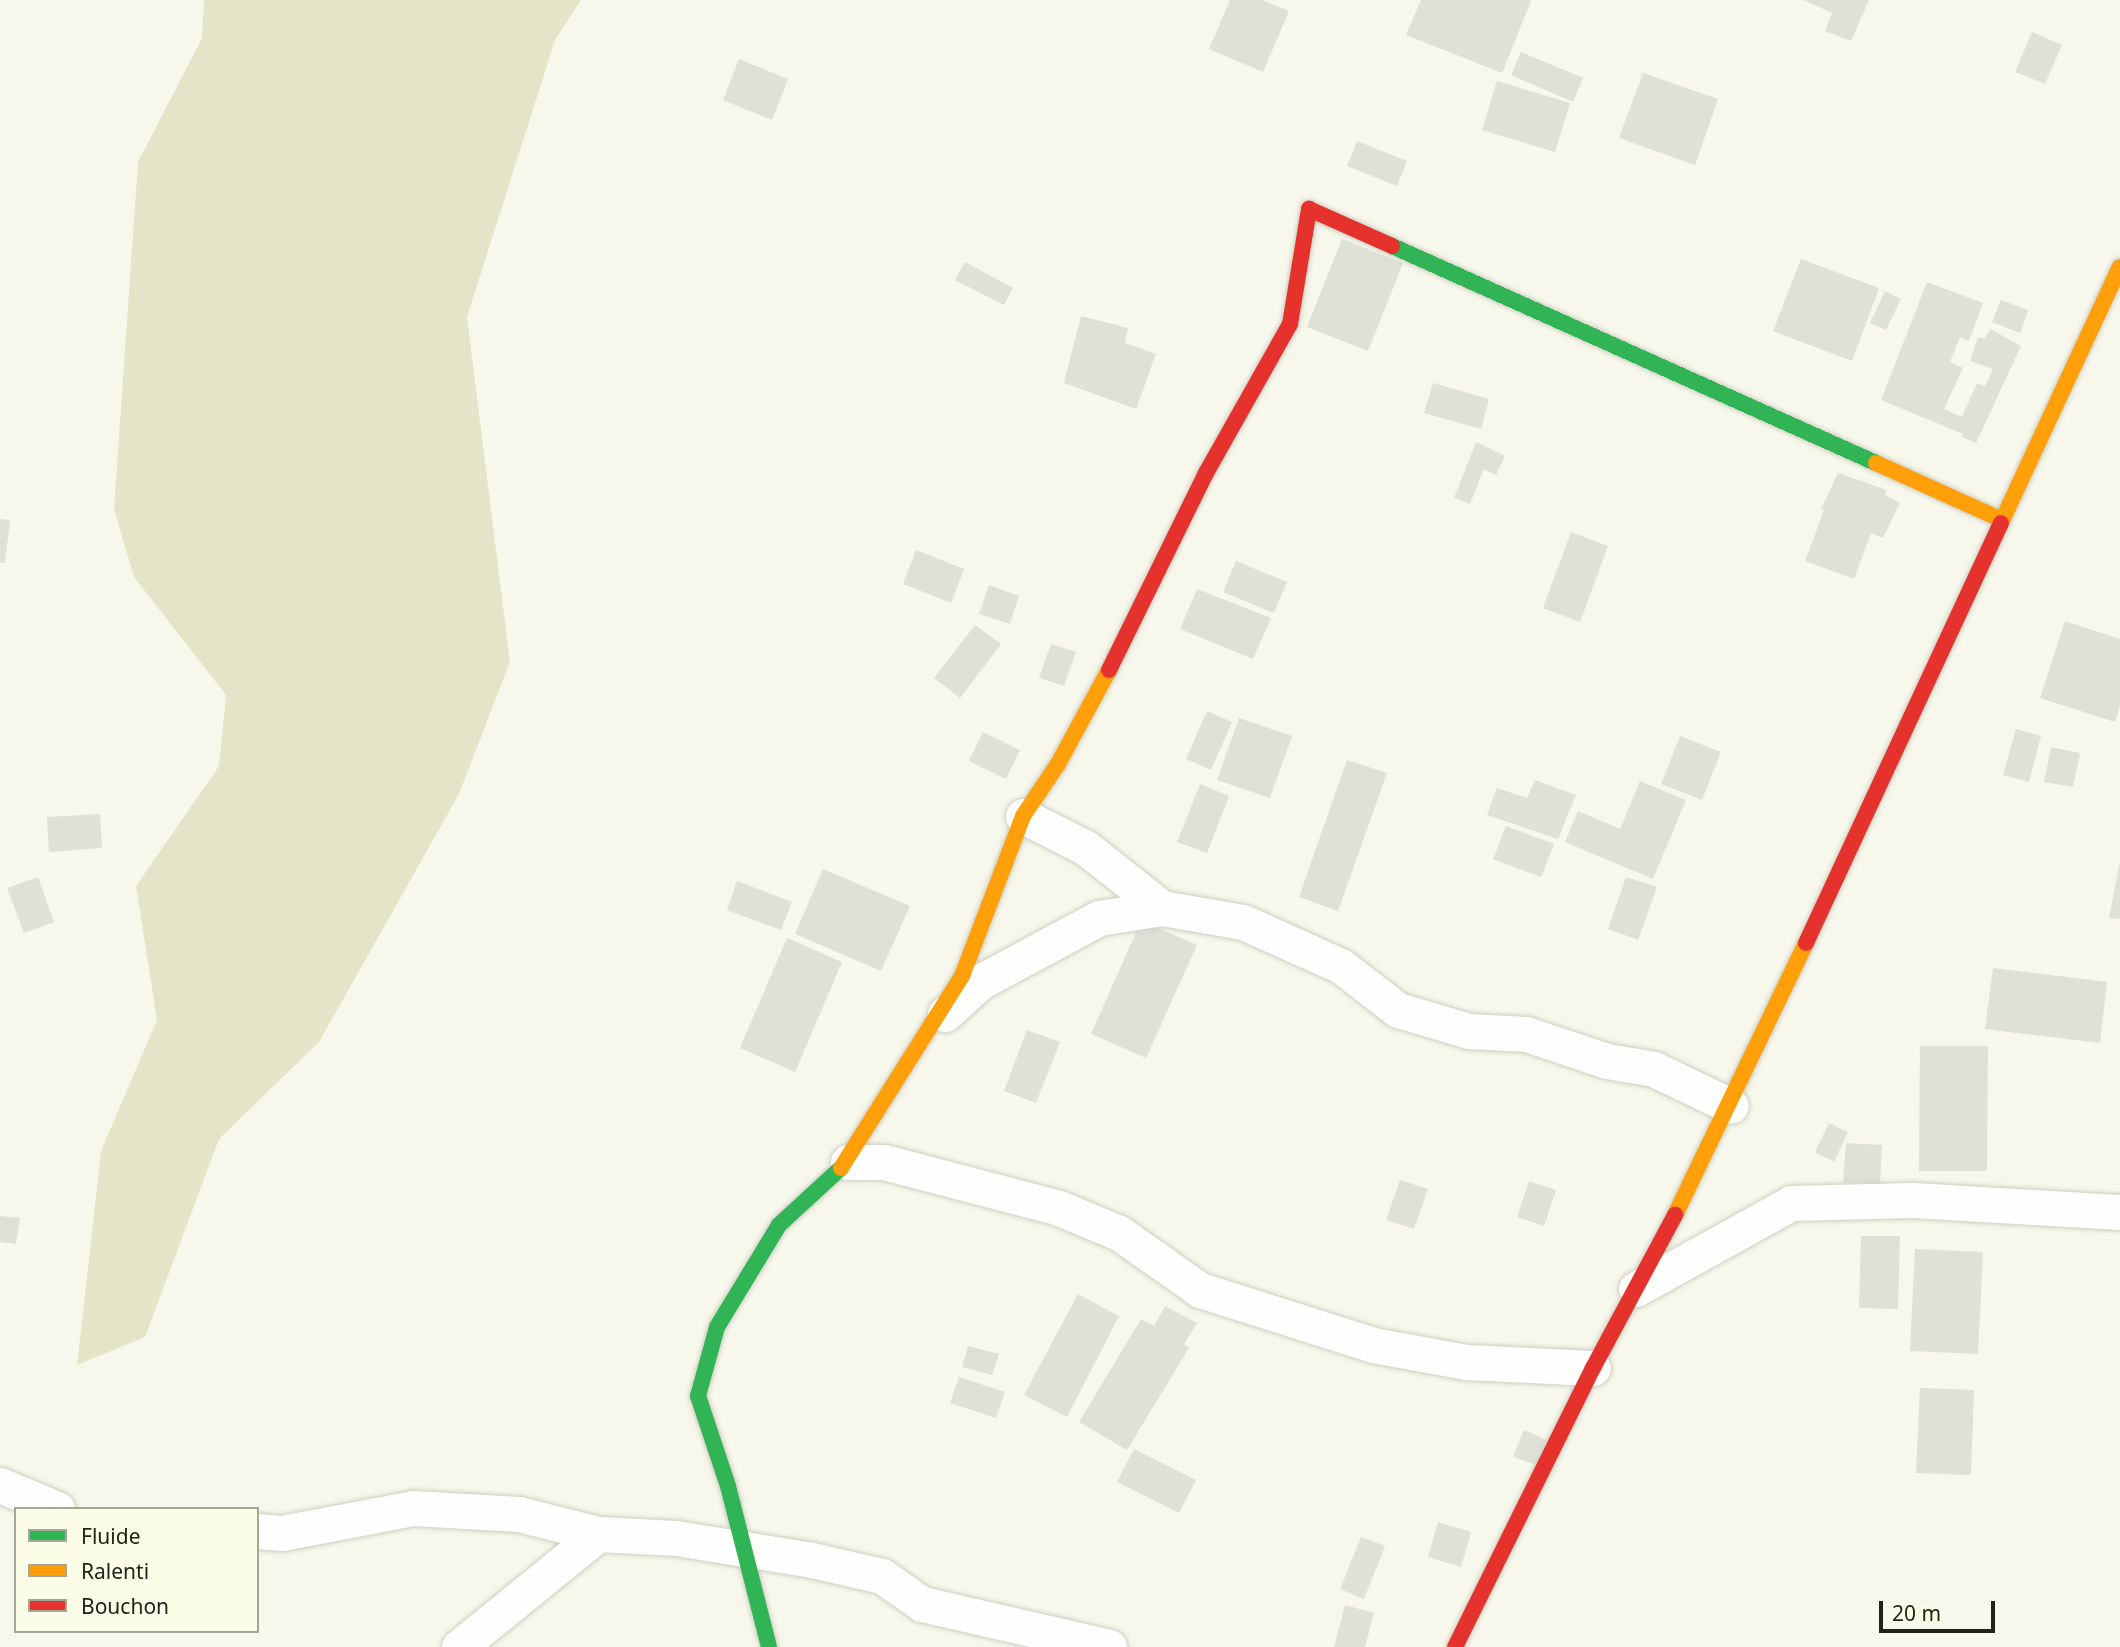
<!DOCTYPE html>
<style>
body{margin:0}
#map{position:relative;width:2120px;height:1647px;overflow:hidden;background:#f7f8eb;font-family:"Noto Sans",sans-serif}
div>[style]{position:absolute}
.green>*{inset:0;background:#e4e5c8}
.building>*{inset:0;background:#dfe0d6}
.roads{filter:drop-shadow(0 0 2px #cecec4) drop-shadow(0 0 2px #cecec4)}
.street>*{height:35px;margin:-17.5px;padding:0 17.5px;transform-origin:17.5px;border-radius:17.5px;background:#fefefc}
.fast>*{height:16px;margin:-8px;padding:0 8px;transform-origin:8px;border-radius:8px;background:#30b455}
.slow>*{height:16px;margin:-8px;padding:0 8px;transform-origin:8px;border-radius:8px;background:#ff9f0a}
.jam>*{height:16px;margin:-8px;padding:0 8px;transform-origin:8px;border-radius:8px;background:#e5322d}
span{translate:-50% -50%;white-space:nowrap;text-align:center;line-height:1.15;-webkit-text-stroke:5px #fcfde6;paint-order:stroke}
.legend{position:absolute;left:14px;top:1507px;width:245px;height:126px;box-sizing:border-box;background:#fcfde6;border:2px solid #a5a695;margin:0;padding:9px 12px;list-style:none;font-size:21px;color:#23231b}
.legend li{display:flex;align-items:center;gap:14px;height:35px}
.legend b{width:35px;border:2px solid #a5a695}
.scale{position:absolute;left:1879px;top:1601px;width:116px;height:32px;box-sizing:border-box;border:4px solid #23231b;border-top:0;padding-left:9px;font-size:21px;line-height:24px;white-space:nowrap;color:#23231b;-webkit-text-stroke:5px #fcfde6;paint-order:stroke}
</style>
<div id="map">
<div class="green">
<div style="clip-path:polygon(204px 0,581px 0,555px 40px,467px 317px,510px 662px,459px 794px,319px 1042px,219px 1139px,145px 1337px,77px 1365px,101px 1151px,157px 1020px,136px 886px,219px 766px,226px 695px,134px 577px,114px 509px,138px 162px,202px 38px)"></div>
</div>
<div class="building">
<div style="clip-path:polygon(1230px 0,1262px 0,1289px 11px,1263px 72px,1209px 49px)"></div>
<div style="clip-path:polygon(1421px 0,1529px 0,1531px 1px,1502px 73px,1406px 35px)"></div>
<div style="clip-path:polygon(1804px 0,1869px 0,1851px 41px,1825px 31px,1832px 13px)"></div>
<div style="clip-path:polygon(2032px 32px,2062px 45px,2045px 84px,2015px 72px)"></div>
<div style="clip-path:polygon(1521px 52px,1583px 78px,1573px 102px,1511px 75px)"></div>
<div style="clip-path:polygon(739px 59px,788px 79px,772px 120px,723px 100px)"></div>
<div style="clip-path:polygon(1643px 73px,1718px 99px,1695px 165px,1619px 138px)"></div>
<div style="clip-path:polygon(1497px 81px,1570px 103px,1555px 152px,1482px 130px)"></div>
<div style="clip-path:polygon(1357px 141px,1407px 161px,1397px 186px,1347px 166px)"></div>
<div style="clip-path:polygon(1342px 239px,1403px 263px,1368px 351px,1307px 327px)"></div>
<div style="clip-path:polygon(1801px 259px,1879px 288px,1852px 361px,1773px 331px)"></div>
<div style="clip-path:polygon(965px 262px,1013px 288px,1004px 305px,955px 280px)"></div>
<div style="clip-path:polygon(1927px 282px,1983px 303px,1969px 341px,1960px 337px,1950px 362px,1963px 368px,1944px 409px,1962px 417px,1977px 383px,1985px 386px,1993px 369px,1970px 361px,1978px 337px,1984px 339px,1990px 329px,2021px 346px,1976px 443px,1962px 437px,1963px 434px,1881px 400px)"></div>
<div style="clip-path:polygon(1885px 291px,1901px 299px,1886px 330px,1870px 323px)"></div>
<div style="clip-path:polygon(2001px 300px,2028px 310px,2020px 333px,1992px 322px)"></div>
<div style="clip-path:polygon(1081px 316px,1128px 328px,1125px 343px,1156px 354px,1136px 409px,1064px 383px)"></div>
<div style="clip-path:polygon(1433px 383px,1489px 399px,1481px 429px,1424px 413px)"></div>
<div style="clip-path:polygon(1476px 442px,1505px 456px,1496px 475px,1484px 469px,1470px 504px,1454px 498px)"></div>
<div style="clip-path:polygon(1838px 473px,1887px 490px,1885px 495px,1900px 503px,1883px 538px,1871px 533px,1854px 579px,1805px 561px,1824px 510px,1821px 509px)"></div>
<div style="clip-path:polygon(0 519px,10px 520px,5px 563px,0 563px)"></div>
<div style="clip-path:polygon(1571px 532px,1608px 546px,1580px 622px,1543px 608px)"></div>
<div style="clip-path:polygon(916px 550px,964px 569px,951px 603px,903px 584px)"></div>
<div style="clip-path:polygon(1236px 561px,1287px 582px,1274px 613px,1223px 592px)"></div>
<div style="clip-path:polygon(989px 585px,1019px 596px,1010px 624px,979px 614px)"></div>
<div style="clip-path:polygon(1197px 589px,1271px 618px,1253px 659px,1180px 629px)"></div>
<div style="clip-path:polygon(2065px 621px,2120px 639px,2120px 706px,2115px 722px,2040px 698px)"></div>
<div style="clip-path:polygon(975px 625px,1001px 644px,960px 698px,934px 678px)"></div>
<div style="clip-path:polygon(1051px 644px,1076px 652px,1064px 686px,1039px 678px)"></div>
<div style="clip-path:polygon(1207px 711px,1232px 722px,1211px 770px,1186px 759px)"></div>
<div style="clip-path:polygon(1239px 718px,1292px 736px,1270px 798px,1217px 780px)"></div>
<div style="clip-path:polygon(2016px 729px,2041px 736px,2029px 782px,2003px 775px)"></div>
<div style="clip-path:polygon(983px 732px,1020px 750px,1006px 779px,969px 761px)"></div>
<div style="clip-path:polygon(1680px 736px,1721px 752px,1702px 800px,1661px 784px)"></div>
<div style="clip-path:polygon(2051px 747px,2080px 753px,2073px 787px,2044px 782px)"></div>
<div style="clip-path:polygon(1347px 760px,1387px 773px,1338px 911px,1299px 897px)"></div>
<div style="clip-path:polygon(1535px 780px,1576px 795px,1558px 839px,1487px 815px,1497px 788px,1527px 798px)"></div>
<div style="clip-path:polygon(1640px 781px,1686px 800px,1653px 879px,1565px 842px,1578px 811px,1620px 829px)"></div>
<div style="clip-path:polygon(1200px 784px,1229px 796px,1207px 853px,1177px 842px)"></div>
<div style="clip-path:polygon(100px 814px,102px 848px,49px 852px,47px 817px)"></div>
<div style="clip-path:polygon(1506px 826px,1554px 844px,1541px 877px,1493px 859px)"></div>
<div style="clip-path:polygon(2120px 861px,2120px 919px,2109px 918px)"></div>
<div style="clip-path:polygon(823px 869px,910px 906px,881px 971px,795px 934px)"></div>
<div style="clip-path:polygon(38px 877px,54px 922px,24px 933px,7px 888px)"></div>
<div style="clip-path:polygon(1626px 877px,1657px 887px,1638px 940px,1608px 929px)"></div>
<div style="clip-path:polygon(737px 881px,792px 902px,781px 930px,727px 910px)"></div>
<div style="clip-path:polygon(1141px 921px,1197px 945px,1146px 1058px,1091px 1034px)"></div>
<div style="clip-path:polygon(787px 938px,842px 962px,795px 1072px,740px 1048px)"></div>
<div style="clip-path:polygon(1993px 968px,2107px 982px,2100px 1043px,1985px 1029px)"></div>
<div style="clip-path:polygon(1027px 1030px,1060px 1042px,1036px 1103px,1004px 1091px)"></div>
<div style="clip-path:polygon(1920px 1046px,1988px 1046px,1987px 1171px,1919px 1171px)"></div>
<div style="clip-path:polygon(1829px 1123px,1848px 1132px,1834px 1162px,1815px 1152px)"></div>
<div style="clip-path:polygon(1846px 1143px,1882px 1145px,1880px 1184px,1843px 1182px)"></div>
<div style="clip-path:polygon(1400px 1180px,1428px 1189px,1414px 1229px,1386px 1220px)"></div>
<div style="clip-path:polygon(1529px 1181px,1556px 1190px,1544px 1226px,1517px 1217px)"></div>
<div style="clip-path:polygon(0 1216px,20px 1218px,16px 1244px,0 1242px)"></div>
<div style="clip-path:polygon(1861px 1236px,1900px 1236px,1898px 1309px,1859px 1308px)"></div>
<div style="clip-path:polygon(1915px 1249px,1983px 1252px,1978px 1354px,1910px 1351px)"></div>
<div style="clip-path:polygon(1078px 1294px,1119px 1316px,1067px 1417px,1024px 1395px)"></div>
<div style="clip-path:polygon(1165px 1306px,1197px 1323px,1184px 1344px,1189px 1348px,1127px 1450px,1079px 1422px,1141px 1319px,1154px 1326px)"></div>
<div style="clip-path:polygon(968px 1346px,999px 1354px,992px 1375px,962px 1367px)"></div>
<div style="clip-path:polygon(959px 1377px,1005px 1392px,996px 1418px,950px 1403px)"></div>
<div style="clip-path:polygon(1920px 1388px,1974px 1390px,1971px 1475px,1916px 1473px)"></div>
<div style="clip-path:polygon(1524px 1430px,1547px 1440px,1536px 1465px,1513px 1457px)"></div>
<div style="clip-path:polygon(1134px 1449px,1196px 1480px,1179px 1513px,1117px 1482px)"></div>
<div style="clip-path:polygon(1438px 1522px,1471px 1532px,1461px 1567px,1428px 1557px)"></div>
<div style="clip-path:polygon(1361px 1537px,1385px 1546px,1364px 1599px,1340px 1589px)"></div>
<div style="clip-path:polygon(1345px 1605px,1374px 1613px,1365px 1647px,1334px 1647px)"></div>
</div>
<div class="roads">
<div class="street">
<div style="left:1023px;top:816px;width:71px;rotate:26.9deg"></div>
<div style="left:1086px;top:848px;width:97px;rotate:38.3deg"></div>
<div style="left:945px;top:1014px;width:47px;rotate:-42.4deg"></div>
<div style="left:980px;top:982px;width:135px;rotate:-28.3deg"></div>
<div style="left:1099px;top:918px;width:64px;rotate:-9deg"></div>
<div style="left:1162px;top:908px;width:82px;rotate:9.8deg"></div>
<div style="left:1243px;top:922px;width:107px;rotate:24.2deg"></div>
<div style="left:1341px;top:966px;width:72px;rotate:37.7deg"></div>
<div style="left:1398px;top:1010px;width:74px;rotate:16.5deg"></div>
<div style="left:1469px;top:1031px;width:57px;rotate:3deg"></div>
<div style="left:1526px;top:1034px;width:85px;rotate:18.4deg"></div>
<div style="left:1607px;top:1061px;width:48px;rotate:9.7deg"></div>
<div style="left:1654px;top:1069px;width:85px;rotate:25.7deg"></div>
<div style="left:848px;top:1162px;width:36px"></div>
<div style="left:884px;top:1162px;width:181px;rotate:14.7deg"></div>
<div style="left:1059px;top:1208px;width:65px;rotate:22.6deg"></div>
<div style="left:1119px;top:1233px;width:99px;rotate:35.1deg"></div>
<div style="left:1200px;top:1290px;width:182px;rotate:17.6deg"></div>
<div style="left:1373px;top:1345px;width:96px;rotate:10.3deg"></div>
<div style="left:1467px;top:1362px;width:126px;rotate:2.7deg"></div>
<div style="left:1636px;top:1289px;width:177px;rotate:-29deg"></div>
<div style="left:1791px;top:1203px;width:121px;rotate:-1.4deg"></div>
<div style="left:1912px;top:1200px;width:208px;rotate:3.3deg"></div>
<div style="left:0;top:1485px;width:62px;rotate:22.8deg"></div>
<div style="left:257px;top:1531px;width:25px;rotate:5deg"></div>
<div style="left:282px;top:1533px;width:133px;rotate:-10.8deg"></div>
<div style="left:413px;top:1508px;width:106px;rotate:3.2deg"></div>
<div style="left:519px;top:1514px;width:81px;rotate:14.2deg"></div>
<div style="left:598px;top:1534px;width:78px;rotate:2.9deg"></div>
<div style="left:676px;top:1538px;width:138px;rotate:9.2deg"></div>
<div style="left:812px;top:1560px;width:72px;rotate:12.9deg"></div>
<div style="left:882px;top:1576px;width:49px;rotate:35deg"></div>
<div style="left:922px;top:1604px;width:192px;rotate:12.9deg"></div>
<div style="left:459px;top:1647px;width:179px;rotate:-39.1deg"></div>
</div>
<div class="fast">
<div style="left:1392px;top:246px;width:530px;rotate:24.15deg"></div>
<div style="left:769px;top:1647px;width:166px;rotate:-104.3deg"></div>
<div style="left:728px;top:1486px;width:95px;rotate:-108.4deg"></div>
<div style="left:698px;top:1396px;width:72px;rotate:-74.6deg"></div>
<div style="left:717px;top:1327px;width:119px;rotate:-58.7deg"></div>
<div style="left:779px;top:1225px;width:84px;rotate:-42.6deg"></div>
</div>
<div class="slow">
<div style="left:1876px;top:463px;width:136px;rotate:24.3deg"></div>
<div style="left:2001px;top:523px;width:282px;rotate:-65.1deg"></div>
<div style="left:841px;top:1168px;width:227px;rotate:-57.8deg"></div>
<div style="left:962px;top:976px;width:171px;rotate:-69.1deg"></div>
<div style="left:1023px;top:816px;width:63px;rotate:-56.1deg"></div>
<div style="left:1058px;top:764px;width:107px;rotate:-61.5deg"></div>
<div style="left:1675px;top:1215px;width:302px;rotate:-64.3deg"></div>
</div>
<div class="jam">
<div style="left:1109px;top:670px;width:220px;rotate:-63.8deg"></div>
<div style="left:1206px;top:473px;width:171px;rotate:-60.6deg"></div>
<div style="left:1290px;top:324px;width:117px;rotate:-80.6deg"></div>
<div style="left:1309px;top:209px;width:91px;rotate:24deg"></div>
<div style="left:1806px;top:943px;width:463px;rotate:-65.1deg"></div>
<div style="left:1455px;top:1647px;width:311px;rotate:-63.7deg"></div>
<div style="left:1593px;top:1368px;width:174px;rotate:-61.8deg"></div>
</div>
</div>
<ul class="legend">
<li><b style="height:9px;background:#30b455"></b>Fluide</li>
<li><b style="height:9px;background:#ff9f0a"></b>Ralenti</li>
<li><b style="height:9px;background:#e5322d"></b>Bouchon</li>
</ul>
<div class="scale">20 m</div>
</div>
